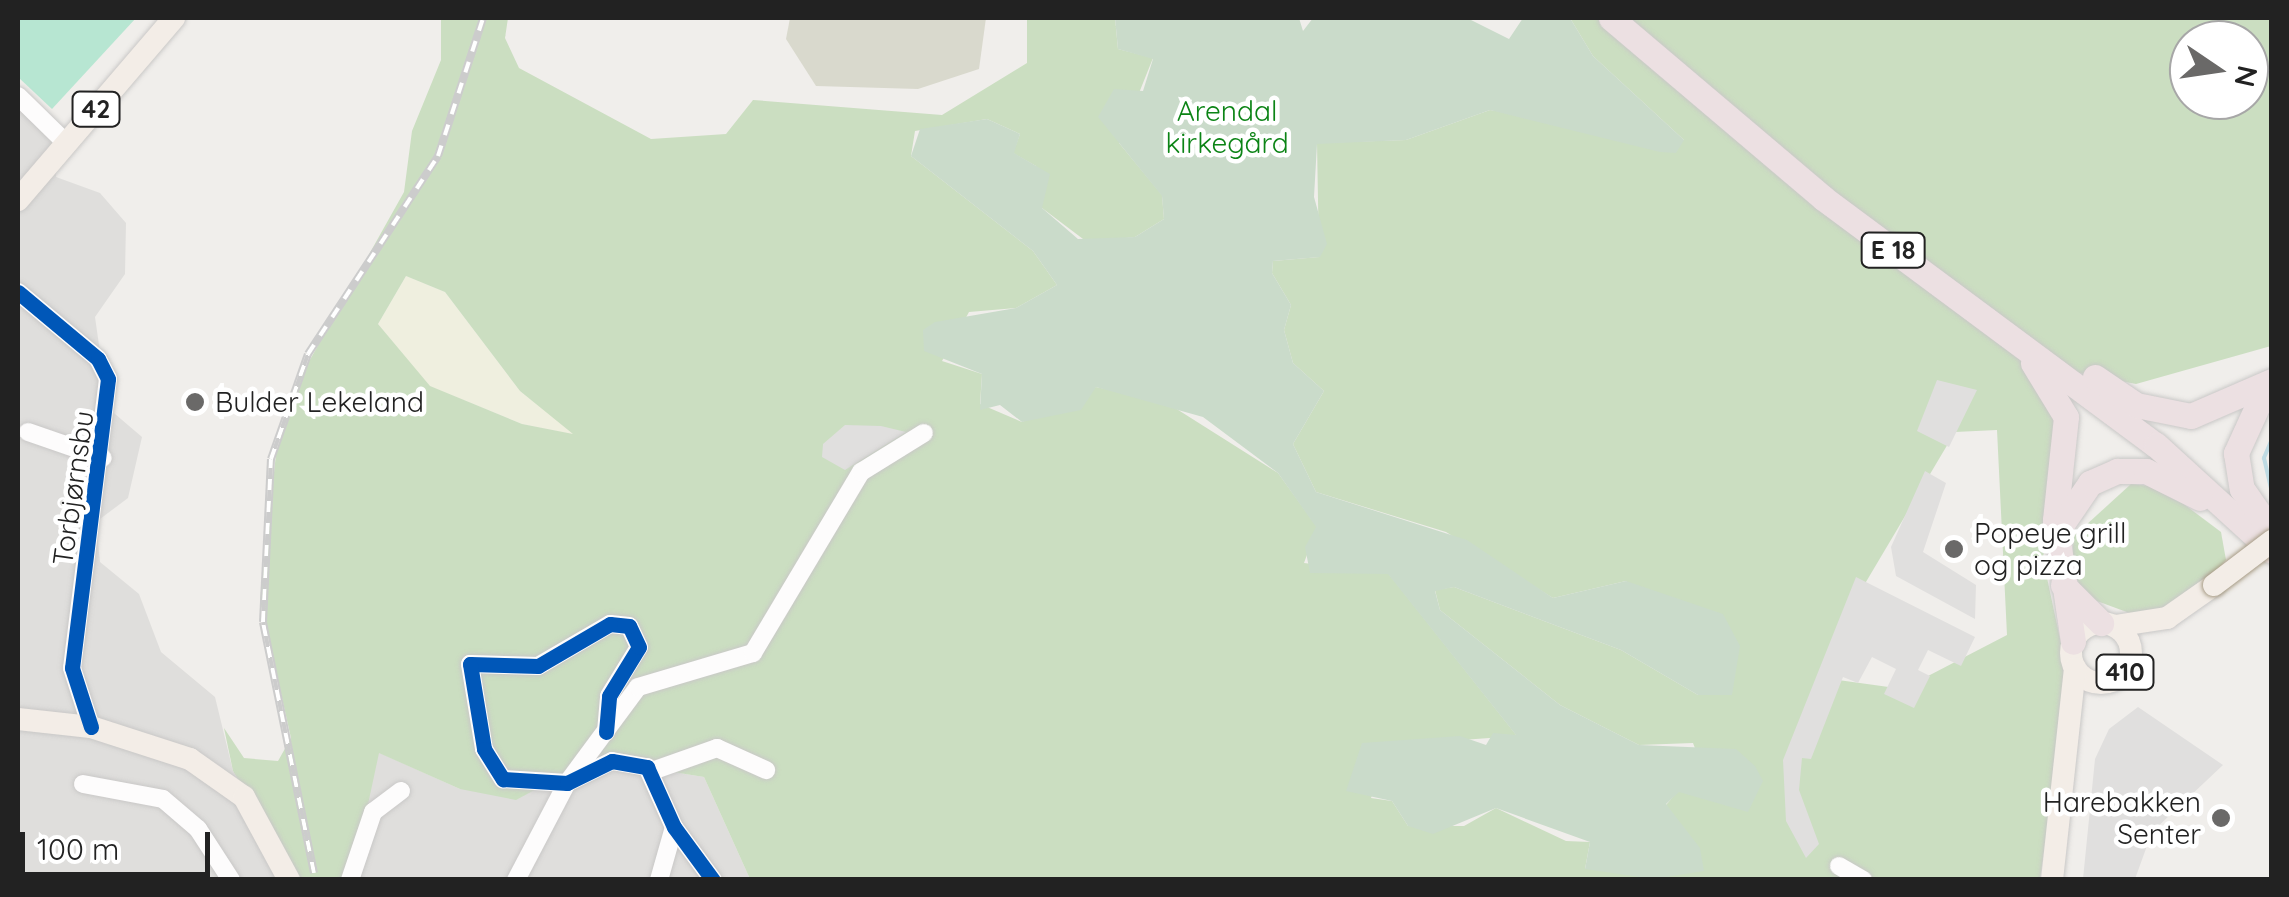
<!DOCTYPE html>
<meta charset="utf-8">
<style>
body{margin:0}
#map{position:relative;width:2289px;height:897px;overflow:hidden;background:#f0eeeb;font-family:Quicksand,sans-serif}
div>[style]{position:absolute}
.residential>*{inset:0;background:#dfdedc}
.construction>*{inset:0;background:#d9d9cd}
.farmland>*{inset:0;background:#efefdf}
.forest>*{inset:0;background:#cbdec1}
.cemetery>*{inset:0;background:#cadbca}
.pitch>*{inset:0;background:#b7e6d2}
.parking>*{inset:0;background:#e0dfde}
.stream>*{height:4px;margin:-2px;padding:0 2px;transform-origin:2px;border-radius:2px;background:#bfdbe3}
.roads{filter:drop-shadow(0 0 2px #c9c8c7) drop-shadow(0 0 2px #c9c8c7)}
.minor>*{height:18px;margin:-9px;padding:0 9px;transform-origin:9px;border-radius:9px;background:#fdfcfc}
.major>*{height:22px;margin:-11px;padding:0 11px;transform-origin:11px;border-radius:11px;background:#f3ede7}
.major>.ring{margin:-11px;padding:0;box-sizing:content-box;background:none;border:22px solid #f3ede7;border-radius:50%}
.highway>*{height:25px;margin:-12.5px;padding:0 12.5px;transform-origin:12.5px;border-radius:12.5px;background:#ece0e2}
.rail>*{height:8px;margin-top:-4px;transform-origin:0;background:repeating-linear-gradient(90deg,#fff 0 11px,#ccc 0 22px);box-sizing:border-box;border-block:2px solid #ccc}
.bridges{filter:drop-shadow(0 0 2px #a79c86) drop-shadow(0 0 2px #a79c86)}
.major-bridge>*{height:22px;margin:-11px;padding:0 11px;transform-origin:11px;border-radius:11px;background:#f3ede7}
.cycleway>*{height:15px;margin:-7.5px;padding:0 7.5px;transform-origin:7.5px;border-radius:7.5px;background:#0057b8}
.dots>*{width:28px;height:28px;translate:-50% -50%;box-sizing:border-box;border:5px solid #fff;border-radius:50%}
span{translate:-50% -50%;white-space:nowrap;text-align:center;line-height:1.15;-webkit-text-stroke:9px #fff;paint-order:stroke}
.shield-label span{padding:2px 8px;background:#fff;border:2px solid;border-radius:8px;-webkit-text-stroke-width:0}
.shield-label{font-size:25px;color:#222;font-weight:700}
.park-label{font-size:28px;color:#0c8416}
.poi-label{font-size:28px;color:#222}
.left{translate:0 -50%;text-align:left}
.right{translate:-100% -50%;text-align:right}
.street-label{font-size:28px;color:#222}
.frame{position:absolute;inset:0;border:20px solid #222;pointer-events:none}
.north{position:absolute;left:2169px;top:20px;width:100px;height:100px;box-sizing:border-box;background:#fff;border:2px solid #a7a7a7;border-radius:50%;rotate:103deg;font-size:28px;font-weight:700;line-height:40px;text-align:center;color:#222}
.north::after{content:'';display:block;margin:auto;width:35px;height:45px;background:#6a6968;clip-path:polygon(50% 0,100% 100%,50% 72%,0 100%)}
.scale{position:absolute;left:20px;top:832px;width:190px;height:45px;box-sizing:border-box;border:5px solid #222;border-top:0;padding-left:12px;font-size:30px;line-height:35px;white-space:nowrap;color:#222;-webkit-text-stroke:8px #fff;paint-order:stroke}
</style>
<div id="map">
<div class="residential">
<div style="clip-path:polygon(18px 94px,57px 142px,56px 177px,100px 193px,126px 223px,125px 274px,95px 317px,108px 408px,142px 437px,128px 498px,96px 522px,100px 562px,139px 594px,161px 652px,215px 697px,233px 771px,299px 879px,18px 879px)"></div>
<div style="clip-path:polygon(378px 752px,460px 789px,592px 759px,704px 777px,750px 879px,352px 880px)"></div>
</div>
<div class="construction">
<div style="clip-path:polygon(790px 18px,986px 18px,979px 69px,918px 89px,816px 86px,786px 39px)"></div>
</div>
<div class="farmland">
<div style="clip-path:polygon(406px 276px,445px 292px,520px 391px,576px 435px,522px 424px,429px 386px,378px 324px)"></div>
</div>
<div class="forest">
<div style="clip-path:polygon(evenodd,441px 18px,508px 18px,505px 38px,519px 68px,651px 139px,726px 134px,753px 100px,942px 115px,1027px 63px,1027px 18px,1115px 18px,1118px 49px,1153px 58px,1119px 143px,1162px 195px,1164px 219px,1135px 237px,1087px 242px,1042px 208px,1036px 166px,1013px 153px,1020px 134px,987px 119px,915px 131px,911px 156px,1033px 251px,1057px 285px,1016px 308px,969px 312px,942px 361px,982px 374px,980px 404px,1022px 422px,1096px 387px,1164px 401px,1278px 473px,1317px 527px,1304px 563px,1388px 573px,1517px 736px,1393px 745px,1371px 798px,1392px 801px,1408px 826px,1464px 826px,1496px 808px,1566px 841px,1590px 842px,1585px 869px,1685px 831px,1666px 805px,1678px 791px,1715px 801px,1693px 743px,1639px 745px,1560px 705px,1440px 610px,1435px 590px,1454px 587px,1621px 650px,1698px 695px,1732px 695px,1626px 581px,1553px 598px,1446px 532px,1316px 492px,1293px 444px,1324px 391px,1293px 363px,1284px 330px,1291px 305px,1272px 273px,1273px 261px,1319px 257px,1317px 143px,1406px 140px,1490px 110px,1684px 140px,1593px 56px,1570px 18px,2271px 18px,2271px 346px,2136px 384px,2064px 370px,2043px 559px,2069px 681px,2040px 879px,750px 879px,704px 777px,592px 759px,516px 800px,460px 789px,379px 753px,352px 879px,299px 879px,233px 771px,224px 728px,244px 758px,278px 761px,291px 738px,260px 600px,276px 454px,298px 381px,404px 192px,412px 131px,441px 60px,441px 18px,2189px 40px,2249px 40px,2249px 100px,2189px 100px,2189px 40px,441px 18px,406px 276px,445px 292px,520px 391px,573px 434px,522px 424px,430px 386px,378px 324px,406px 276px,441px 18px,1997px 430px,2007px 635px,1903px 689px,1831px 679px,1860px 592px,1955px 432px,1997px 430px)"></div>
<div style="clip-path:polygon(2131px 484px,2161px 487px,2221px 532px,2226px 560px,2199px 589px,2143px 618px,2086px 597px,2071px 567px,2074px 536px)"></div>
</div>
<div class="cemetery">
<div style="clip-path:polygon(1115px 18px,1299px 18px,1303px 31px,1313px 18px,1467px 18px,1509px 39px,1523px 18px,1570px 18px,1593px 56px,1684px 140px,1676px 153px,1660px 152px,1490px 110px,1406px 140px,1317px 144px,1314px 197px,1327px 244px,1320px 257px,1273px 261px,1272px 273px,1291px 305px,1284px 330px,1293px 363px,1324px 391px,1293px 444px,1316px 492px,1467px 540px,1553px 598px,1626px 581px,1723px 614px,1740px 646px,1732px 695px,1698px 695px,1621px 650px,1454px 587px,1435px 591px,1440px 610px,1560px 705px,1639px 745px,1736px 749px,1755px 766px,1763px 781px,1748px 812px,1679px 792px,1666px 804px,1700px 848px,1704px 871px,1653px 879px,1585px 869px,1590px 842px,1496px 808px,1433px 834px,1408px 826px,1392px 801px,1346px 791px,1362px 743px,1460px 736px,1486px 745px,1493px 733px,1516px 735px,1388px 574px,1310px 573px,1305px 547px,1316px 527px,1278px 473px,1203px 417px,1096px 387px,1081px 410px,1022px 422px,1000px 405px,980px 410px,982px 374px,924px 351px,923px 330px,935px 322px,1016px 308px,1057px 285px,1033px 251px,911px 156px,920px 129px,987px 119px,1020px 134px,1014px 153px,1050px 174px,1042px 208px,1078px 239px,1135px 237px,1164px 219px,1162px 196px,1098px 117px,1114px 89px,1143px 91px,1153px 59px,1118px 49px)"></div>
</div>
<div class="pitch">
<div style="clip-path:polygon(18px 18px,136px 18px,52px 109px,18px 77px)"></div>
</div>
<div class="parking">
<div style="clip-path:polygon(1937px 380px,1977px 390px,1949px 447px,1917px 431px)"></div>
<div style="clip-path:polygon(845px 425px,881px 426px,906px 432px,845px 470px,822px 457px,823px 444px)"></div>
<div style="clip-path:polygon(1925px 471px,1946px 483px,1923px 552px,1976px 585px,1975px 619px,1896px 576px,1891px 547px)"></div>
<div style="clip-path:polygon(1856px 577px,1975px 637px,1961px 666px,1928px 650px,1918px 670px,1930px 676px,1914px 708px,1884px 694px,1896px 669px,1872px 657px,1858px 683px,1843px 677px,1811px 759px,1802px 758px,1799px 790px,1819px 844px,1806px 858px,1786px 821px,1783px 760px)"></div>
<div style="clip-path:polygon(2138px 707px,2223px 765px,2152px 832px,2135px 879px,2083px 879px,2095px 759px,2109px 729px)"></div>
</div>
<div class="stream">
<div style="left:2272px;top:439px;width:21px;rotate:113deg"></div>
<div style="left:2264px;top:458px;width:37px;rotate:77deg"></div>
</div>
<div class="roads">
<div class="minor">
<div style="left:18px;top:96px;width:69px;rotate:44.4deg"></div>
<div style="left:18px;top:292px;width:104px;rotate:39.9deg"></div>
<div style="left:98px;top:359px;width:22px;rotate:63deg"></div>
<div style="left:108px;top:379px;width:291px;rotate:97.1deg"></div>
<div style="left:72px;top:668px;width:62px;rotate:72.1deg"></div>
<div style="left:28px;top:432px;width:79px;rotate:19.1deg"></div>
<div style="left:606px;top:732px;width:36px;rotate:-85deg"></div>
<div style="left:609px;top:696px;width:57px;rotate:-58.5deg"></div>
<div style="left:639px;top:647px;width:23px;rotate:-115deg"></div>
<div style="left:629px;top:626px;width:19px;rotate:-174deg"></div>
<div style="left:610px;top:624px;width:83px;rotate:149.7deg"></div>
<div style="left:538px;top:666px;width:68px;rotate:-178.3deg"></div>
<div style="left:470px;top:664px;width:86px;rotate:80.6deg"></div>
<div style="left:484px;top:749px;width:36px;rotate:58deg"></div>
<div style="left:503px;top:779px;width:64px;rotate:3.6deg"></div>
<div style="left:567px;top:783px;width:50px;rotate:-26.1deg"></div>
<div style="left:612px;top:761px;width:36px;rotate:10deg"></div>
<div style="left:647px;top:767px;width:66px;rotate:65.8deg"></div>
<div style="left:674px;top:827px;width:66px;rotate:53.7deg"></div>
<div style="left:652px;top:771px;width:69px;rotate:-19.5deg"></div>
<div style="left:717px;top:748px;width:54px;rotate:24.2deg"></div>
<div style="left:83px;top:784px;width:81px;rotate:10.6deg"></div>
<div style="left:163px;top:799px;width:46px;rotate:40.6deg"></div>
<div style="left:198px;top:829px;width:61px;rotate:57.1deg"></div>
<div style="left:1839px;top:866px;width:28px;rotate:30deg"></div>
<div style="left:350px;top:880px;width:72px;rotate:-71.3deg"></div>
<div style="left:373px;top:812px;width:35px;rotate:-37deg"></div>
<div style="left:516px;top:880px;width:110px;rotate:-62.3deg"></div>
<div style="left:567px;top:783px;width:119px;rotate:-53.5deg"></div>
<div style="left:638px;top:687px;width:120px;rotate:-16.5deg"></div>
<div style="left:753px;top:653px;width:211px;rotate:-59.2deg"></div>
<div style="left:861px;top:472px;width:74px;rotate:-31.8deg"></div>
<div style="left:659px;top:880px;width:55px;rotate:-74.2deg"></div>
</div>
<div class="major">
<div style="left:18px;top:200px;width:240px;rotate:-49.4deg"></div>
<div class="ring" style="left:2071px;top:623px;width:38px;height:38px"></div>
<div style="left:2115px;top:626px;width:53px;rotate:-8.7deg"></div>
<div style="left:2167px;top:618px;width:57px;rotate:-35.1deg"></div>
<div style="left:18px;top:719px;width:73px;rotate:6.3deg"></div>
<div style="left:91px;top:727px;width:104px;rotate:17.9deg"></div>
<div style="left:190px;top:759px;width:66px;rotate:35.1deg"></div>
<div style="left:244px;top:797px;width:94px;rotate:61.5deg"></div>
<div style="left:2052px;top:880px;width:213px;rotate:-83.8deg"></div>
</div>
<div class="highway">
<div style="left:1611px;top:18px;width:278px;rotate:40.3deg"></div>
<div style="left:1823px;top:198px;width:415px;rotate:36.6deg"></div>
<div style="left:2156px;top:445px;width:157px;rotate:42.4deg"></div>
<div style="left:2033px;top:363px;width:63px;rotate:58.6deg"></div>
<div style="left:2066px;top:417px;width:104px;rotate:96.1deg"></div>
<div style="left:2055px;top:520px;width:123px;rotate:81.6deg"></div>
<div style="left:2095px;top:377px;width:50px;rotate:34.3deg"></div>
<div style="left:2136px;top:405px;width:56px;rotate:11.3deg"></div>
<div style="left:2191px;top:416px;width:88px;rotate:-23.4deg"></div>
<div style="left:2267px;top:385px;width:75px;rotate:114.5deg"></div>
<div style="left:2236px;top:453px;width:36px;rotate:81deg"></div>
<div style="left:2242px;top:489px;width:52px;rotate:55.1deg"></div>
<div style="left:2062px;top:524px;width:50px;rotate:-55.7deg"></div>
<div style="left:2090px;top:483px;width:30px;rotate:-24deg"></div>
<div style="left:2117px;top:471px;width:29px"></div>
<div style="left:2146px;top:471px;width:60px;rotate:26.6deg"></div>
<div style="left:2063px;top:585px;width:54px;rotate:45deg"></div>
</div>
</div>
<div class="rail">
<div style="left:314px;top:873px;width:256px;rotate:-101.5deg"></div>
<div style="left:263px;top:622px;width:163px;rotate:-87.2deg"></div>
<div style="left:271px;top:459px;width:111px;rotate:-70.6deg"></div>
<div style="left:308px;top:354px;width:237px;rotate:-56.7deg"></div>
<div style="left:438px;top:156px;width:145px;rotate:-71.9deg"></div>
</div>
<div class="bridges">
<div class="major-bridge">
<div style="left:2214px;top:585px;width:73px;rotate:-37.2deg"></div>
</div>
</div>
<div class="cycleway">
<div style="left:18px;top:292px;width:104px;rotate:39.9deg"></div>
<div style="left:98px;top:359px;width:22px;rotate:63deg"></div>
<div style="left:108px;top:379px;width:291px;rotate:97.1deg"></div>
<div style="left:72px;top:668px;width:62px;rotate:72.1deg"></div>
<div style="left:606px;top:732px;width:36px;rotate:-85deg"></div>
<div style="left:609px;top:696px;width:57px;rotate:-58.5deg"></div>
<div style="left:639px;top:647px;width:23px;rotate:-115deg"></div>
<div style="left:629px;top:626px;width:19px;rotate:-174deg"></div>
<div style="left:610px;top:624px;width:83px;rotate:149.7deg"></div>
<div style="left:538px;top:666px;width:68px;rotate:-178.3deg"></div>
<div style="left:470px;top:664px;width:86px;rotate:80.6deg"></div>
<div style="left:484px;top:749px;width:36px;rotate:58deg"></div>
<div style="left:503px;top:779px;width:64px;rotate:3.6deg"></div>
<div style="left:567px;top:783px;width:50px;rotate:-26.1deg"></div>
<div style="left:612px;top:761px;width:36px;rotate:10deg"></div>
<div style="left:647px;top:767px;width:66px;rotate:65.8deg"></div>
<div style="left:674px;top:827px;width:66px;rotate:53.7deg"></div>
</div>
<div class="dots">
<div style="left:195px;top:402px;background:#6a6968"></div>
<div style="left:1954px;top:549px;background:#6a6968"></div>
<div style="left:2221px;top:818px;background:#6a6968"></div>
</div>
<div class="shield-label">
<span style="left:96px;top:109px">42</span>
<span style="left:1893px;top:250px">E 18</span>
<span style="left:2125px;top:672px">410</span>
</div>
<div class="park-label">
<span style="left:1227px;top:127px">Arendal<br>kirkegård</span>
</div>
<div class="poi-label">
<span class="left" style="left:215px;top:402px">Bulder Lekeland</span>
<span class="left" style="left:1974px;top:549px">Popeye grill<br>og pizza</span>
<span class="right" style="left:2201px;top:818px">Harebakken<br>Senter</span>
</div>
<div class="street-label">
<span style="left:73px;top:488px;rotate:-82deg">Torbjørnsbu</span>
</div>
<div class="frame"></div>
<div class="north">N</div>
<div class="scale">100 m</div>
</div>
